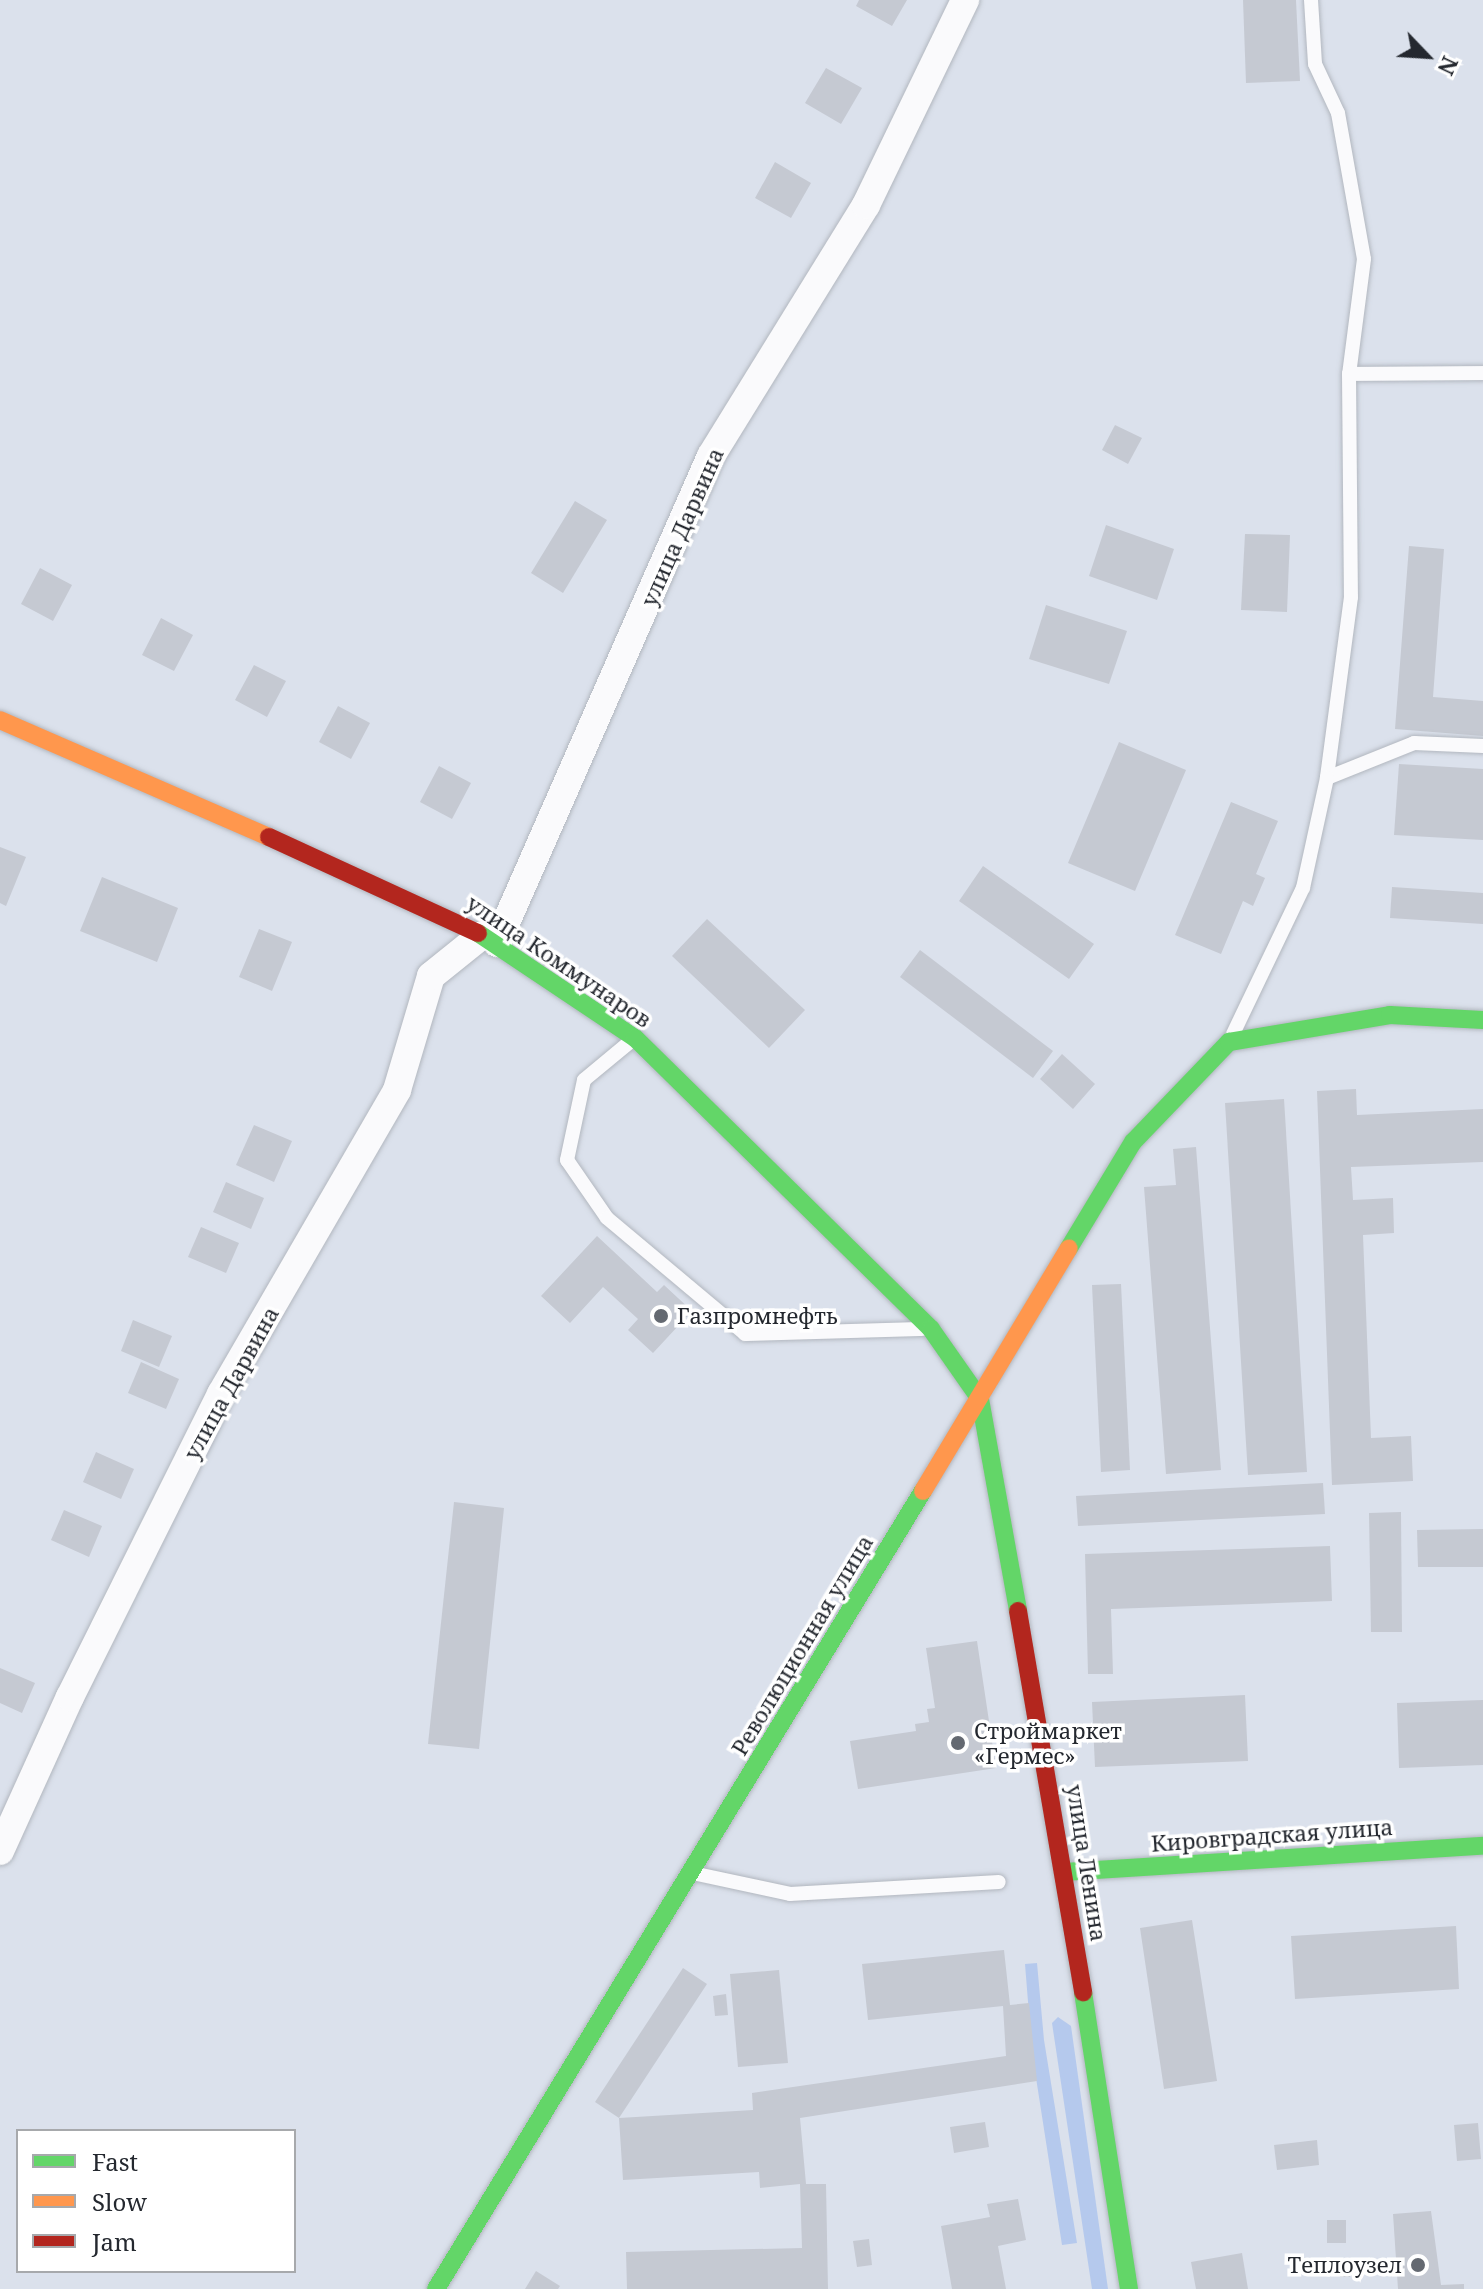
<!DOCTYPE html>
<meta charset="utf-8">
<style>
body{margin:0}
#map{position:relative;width:1483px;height:2289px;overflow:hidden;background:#dbe1ec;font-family:"Noto Serif",serif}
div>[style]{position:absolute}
.green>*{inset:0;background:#b5c9ed}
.building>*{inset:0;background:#c5c9d2}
.roads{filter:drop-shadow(0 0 2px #b2b7bf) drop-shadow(0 0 2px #b2b7bf)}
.lane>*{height:14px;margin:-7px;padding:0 7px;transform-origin:7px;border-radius:7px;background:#fafafc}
.street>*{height:28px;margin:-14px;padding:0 14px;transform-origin:14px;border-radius:14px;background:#fafafc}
.fast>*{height:18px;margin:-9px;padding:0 9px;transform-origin:9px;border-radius:9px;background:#63d668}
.slow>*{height:18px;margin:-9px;padding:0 9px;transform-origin:9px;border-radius:9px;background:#ff974d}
.jam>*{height:18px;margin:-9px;padding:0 9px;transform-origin:9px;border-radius:9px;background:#b3261e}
.dots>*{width:22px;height:22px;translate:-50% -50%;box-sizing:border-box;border:4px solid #fff;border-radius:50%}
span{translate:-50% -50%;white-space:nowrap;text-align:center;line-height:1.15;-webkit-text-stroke:7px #fff;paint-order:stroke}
.street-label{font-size:22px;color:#24282f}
.poi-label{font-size:22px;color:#24282f}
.left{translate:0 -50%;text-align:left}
.right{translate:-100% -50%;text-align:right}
.legend{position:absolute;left:16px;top:2129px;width:280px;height:144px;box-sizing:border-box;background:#fff;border:2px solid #a7a9ac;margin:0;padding:10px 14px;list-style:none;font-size:24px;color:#24282f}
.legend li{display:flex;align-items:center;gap:16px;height:40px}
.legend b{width:40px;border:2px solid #a7a9ac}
.north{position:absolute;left:1387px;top:16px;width:80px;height:80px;-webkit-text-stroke:6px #fff;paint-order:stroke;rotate:115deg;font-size:22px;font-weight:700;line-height:32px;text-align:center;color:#24282f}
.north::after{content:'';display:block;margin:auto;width:28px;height:36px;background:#24282f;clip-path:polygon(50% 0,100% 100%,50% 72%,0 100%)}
</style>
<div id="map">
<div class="green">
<div style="clip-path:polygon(1037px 1963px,1044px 2040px,1077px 2243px,1062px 2245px,1032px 2052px,1025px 1964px)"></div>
<div style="clip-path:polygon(1058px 2017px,1071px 2026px,1108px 2289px,1092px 2289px,1052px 2023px)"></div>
</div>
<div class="building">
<div style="clip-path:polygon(859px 0,907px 0,892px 26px,856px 6px)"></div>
<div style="clip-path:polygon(1243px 0,1296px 0,1300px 81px,1246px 83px)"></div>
<div style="clip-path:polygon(826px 68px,862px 88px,841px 124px,805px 103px)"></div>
<div style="clip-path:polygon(775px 162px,811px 183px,791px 218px,755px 198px)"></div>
<div style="clip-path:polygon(1115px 425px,1142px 438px,1128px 464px,1102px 450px)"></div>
<div style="clip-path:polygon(575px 501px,607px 520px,563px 593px,531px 573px)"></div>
<div style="clip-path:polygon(1106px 525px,1174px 549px,1157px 600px,1089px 576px)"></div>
<div style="clip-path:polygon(1245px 534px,1290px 535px,1287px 612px,1241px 610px)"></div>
<div style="clip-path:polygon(1409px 546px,1444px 549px,1433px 697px,1483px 701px,1483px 736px,1395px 729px)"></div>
<div style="clip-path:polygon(40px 568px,72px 585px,53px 621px,21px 604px)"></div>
<div style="clip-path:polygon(1046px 605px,1127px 631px,1109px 684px,1029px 659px)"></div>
<div style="clip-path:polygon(161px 618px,193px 635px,174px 671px,142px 655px)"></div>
<div style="clip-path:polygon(254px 665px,286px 681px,267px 717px,235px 700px)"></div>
<div style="clip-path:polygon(338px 706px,370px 723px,351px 759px,319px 742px)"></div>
<div style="clip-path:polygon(1119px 742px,1186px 770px,1135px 891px,1068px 863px)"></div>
<div style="clip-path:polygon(1399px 764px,1483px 769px,1483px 840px,1394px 835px)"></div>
<div style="clip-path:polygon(439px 766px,471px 783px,452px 819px,420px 802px)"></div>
<div style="clip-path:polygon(1231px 802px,1278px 821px,1256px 874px,1265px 878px,1253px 906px,1243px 901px,1221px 954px,1175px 935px)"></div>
<div style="clip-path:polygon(0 847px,26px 857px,6px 906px,0 903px)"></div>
<div style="clip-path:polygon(983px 866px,1094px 944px,1069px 979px,959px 901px)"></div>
<div style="clip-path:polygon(102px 877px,178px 908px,157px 962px,80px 931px)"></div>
<div style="clip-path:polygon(1392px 887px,1483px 893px,1483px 924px,1390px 918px)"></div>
<div style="clip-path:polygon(707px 919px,805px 1010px,769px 1048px,672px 956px)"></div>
<div style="clip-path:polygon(259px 929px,292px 942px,272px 991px,239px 977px)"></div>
<div style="clip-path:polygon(920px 950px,1053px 1051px,1033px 1078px,900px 977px)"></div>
<div style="clip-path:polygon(1062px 1054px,1095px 1084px,1073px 1109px,1040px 1079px)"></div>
<div style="clip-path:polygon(1356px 1089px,1357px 1115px,1483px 1109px,1483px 1162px,1351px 1167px,1353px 1200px,1393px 1198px,1394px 1233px,1363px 1235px,1371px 1438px,1411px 1436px,1413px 1481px,1332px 1485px,1317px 1091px)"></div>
<div style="clip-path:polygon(1284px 1099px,1307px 1472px,1248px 1475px,1225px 1103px)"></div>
<div style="clip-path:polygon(254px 1125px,292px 1141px,274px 1182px,236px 1165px)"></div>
<div style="clip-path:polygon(1196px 1147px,1221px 1470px,1166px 1474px,1144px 1187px,1176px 1185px,1173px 1149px)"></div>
<div style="clip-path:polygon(226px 1182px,264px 1198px,251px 1229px,213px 1212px)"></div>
<div style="clip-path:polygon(201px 1227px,239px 1243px,226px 1273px,188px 1257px)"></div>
<div style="clip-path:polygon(597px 1236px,657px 1292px,664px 1285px,692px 1311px,653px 1353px,628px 1330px,638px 1319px,603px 1287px,570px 1323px,541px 1296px)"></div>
<div style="clip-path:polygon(1121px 1284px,1130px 1470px,1101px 1472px,1092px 1285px)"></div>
<div style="clip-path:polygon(133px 1320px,172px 1336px,159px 1367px,121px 1351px)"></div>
<div style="clip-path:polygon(141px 1362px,179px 1379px,166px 1409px,128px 1393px)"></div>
<div style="clip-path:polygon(96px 1452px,134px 1469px,121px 1499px,83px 1482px)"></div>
<div style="clip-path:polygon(1323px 1483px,1325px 1514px,1078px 1526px,1076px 1496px)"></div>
<div style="clip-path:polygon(454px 1502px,504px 1508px,479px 1749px,428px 1744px)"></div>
<div style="clip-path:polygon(64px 1510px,102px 1526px,89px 1557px,51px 1540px)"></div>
<div style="clip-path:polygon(1401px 1512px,1402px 1632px,1371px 1632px,1369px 1513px)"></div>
<div style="clip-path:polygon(1483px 1529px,1483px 1567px,1418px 1567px,1417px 1530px)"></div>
<div style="clip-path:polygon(1330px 1546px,1332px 1601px,1111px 1609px,1113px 1674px,1088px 1674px,1085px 1554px)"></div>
<div style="clip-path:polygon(977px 1641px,996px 1768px,858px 1789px,850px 1741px,916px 1731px,915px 1724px,929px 1722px,927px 1709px,935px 1708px,926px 1648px)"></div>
<div style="clip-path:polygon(0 1668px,35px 1683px,22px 1713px,0 1703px)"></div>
<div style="clip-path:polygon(1245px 1695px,1248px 1761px,1095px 1767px,1092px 1702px)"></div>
<div style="clip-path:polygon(1483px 1700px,1483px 1765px,1399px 1768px,1397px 1703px)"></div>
<div style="clip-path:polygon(1192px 1920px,1217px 2081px,1164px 2089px,1140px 1928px)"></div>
<div style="clip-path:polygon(1456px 1926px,1459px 1989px,1295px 1999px,1291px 1936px)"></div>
<div style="clip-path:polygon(1004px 1950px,1010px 2005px,1029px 2003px,1037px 2081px,800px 2118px,806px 2184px,826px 2184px,828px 2289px,627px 2289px,626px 2252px,802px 2248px,800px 2184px,760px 2188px,759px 2172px,623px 2180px,619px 2118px,753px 2110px,752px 2093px,1006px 2056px,1003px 2006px,868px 2020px,862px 1964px)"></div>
<div style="clip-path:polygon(683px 1968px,707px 1984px,619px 2118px,595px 2102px)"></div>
<div style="clip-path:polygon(779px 1970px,788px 2063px,738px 2067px,730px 1974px)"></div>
<div style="clip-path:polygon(726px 1994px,728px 2015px,715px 2016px,713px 1996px)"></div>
<div style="clip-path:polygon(985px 2122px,989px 2147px,954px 2153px,950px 2127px)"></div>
<div style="clip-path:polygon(1478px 2123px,1481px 2159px,1457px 2161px,1454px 2125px)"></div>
<div style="clip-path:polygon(1317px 2140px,1319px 2165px,1277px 2170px,1274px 2145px)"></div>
<div style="clip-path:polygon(1018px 2199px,1026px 2240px,998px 2246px,1006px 2289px,952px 2289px,941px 2226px,990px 2217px,987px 2204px)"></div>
<div style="clip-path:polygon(1431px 2211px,1441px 2285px,1464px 2284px,1464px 2289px,1398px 2289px,1393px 2214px)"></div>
<div style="clip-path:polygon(1327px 2220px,1346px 2220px,1346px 2243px,1327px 2243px)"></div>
<div style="clip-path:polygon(869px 2239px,872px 2265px,857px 2267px,853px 2241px)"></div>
<div style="clip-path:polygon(1242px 2253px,1248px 2289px,1196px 2289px,1191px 2262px)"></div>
<div style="clip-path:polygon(1349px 2258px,1350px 2277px,1340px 2277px,1339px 2259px)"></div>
<div style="clip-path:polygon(536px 2271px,560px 2286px,558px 2289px,525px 2289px)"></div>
</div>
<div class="roads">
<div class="lane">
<div style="left:1311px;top:0;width:64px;rotate:86.4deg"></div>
<div style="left:1315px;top:64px;width:54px;rotate:64.9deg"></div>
<div style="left:1338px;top:113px;width:148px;rotate:79.9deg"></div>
<div style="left:1364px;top:259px;width:116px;rotate:97.4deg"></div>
<div style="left:1483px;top:373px;width:134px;rotate:179.6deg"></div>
<div style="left:1349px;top:374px;width:223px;rotate:89.5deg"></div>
<div style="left:1351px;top:597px;width:183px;rotate:97.6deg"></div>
<div style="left:1327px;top:778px;width:94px;rotate:-21.9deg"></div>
<div style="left:1414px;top:743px;width:69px;rotate:2.5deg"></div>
<div style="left:1233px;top:1034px;width:162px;rotate:-64.4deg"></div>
<div style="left:1303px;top:888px;width:113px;rotate:-77.7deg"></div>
<div style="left:631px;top:1041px;width:61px;rotate:140.3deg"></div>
<div style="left:584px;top:1080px;width:82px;rotate:102deg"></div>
<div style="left:567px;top:1160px;width:70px;rotate:55.4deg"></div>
<div style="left:607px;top:1218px;width:180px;rotate:40deg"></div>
<div style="left:745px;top:1334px;width:177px;rotate:-1.6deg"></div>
<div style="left:697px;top:1874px;width:95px;rotate:12.1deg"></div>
<div style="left:790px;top:1894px;width:209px;rotate:-3.3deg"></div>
</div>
<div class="street">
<div style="left:497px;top:943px;width:532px;rotate:-66.28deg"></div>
<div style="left:711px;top:456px;width:295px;rotate:-58.3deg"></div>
<div style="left:866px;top:205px;width:228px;rotate:-64.2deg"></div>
<div style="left:0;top:1851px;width:169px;rotate:-65.6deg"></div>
<div style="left:70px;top:1697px;width:339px;rotate:-63.5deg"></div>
<div style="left:221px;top:1394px;width:351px;rotate:-59.9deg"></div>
<div style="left:397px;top:1090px;width:119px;rotate:-73.4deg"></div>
<div style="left:431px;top:976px;width:65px;rotate:-38.8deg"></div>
</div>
<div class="fast">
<div style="left:478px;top:933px;width:189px;rotate:33.8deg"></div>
<div style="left:635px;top:1038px;width:415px;rotate:44.5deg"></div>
<div style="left:931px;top:1329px;width:85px;rotate:55deg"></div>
<div style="left:980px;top:1399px;width:215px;rotate:79.8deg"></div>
<div style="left:1069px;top:1248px;width:124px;rotate:-58.9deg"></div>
<div style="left:1133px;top:1142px;width:139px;rotate:-46.2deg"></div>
<div style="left:1229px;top:1042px;width:163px;rotate:-9.5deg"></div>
<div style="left:1390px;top:1015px;width:93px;rotate:3.1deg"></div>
<div style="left:1065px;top:1872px;width:419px;rotate:-3.6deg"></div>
<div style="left:1083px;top:1992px;width:301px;rotate:81.2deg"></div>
<div style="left:436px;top:2289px;width:935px;rotate:-58.61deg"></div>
</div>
<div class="slow">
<div style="left:0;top:720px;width:293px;rotate:23.5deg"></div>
<div style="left:923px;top:1491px;width:283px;rotate:-59deg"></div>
</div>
<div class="jam">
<div style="left:269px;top:837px;width:230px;rotate:24.7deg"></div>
<div style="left:1018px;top:1611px;width:387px;rotate:80.3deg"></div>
</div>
</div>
<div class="dots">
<div style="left:661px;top:1316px;background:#646971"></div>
<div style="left:958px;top:1743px;background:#646971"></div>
<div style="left:1418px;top:2265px;background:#646971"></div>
</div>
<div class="street-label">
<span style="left:682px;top:527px;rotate:-66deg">улица Дарвина</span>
<span style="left:559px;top:961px;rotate:34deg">улица Коммунаров</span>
<span style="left:231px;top:1383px;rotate:-61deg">улица Дарвина</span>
<span style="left:802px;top:1645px;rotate:-59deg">Революционная улица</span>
<span style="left:1272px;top:1835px;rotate:-4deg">Кировградская улица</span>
<span style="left:1087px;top:1863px;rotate:81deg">улица Ленина</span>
</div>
<div class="poi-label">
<span class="left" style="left:677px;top:1316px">Газпромнефть</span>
<span class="left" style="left:974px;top:1743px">Строймаркет<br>«Гермес»</span>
<span class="right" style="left:1402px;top:2265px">Теплоузел</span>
</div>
<ul class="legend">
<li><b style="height:10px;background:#63d668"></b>Fast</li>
<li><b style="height:10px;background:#ff974d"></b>Slow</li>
<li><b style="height:10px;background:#b3261e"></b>Jam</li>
</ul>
<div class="north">N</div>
</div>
